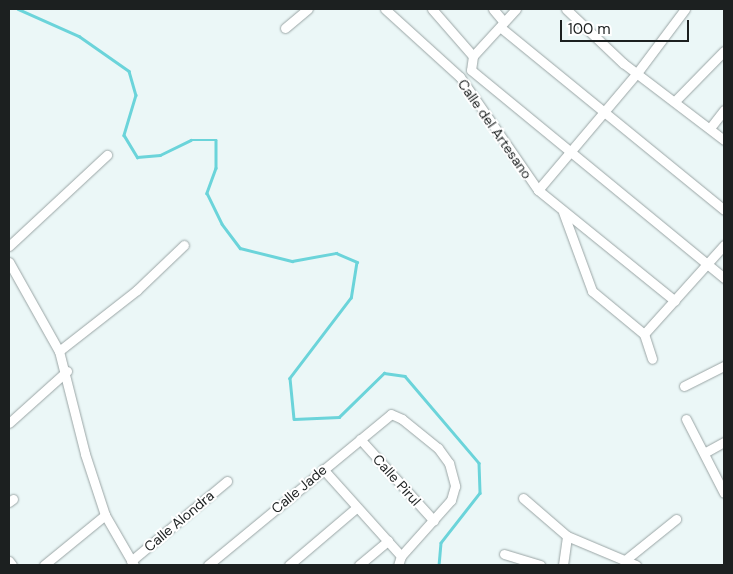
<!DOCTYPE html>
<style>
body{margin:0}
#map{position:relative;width:733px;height:574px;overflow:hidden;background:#ebf7f7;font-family:"DM Sans",sans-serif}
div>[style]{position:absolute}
.stream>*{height:2.5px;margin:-1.25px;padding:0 1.25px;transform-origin:1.25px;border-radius:1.25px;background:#6bd4da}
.roads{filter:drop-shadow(0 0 1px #9aa5a5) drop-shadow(0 0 1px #9aa5a5)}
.minor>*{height:9px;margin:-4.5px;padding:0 4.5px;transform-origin:4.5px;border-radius:4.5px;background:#fff}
span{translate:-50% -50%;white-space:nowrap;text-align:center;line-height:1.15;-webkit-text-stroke:4px #fff;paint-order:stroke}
.street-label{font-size:14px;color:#1c2020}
.frame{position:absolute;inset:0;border:10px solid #1c2020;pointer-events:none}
.scale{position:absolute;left:560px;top:20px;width:129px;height:22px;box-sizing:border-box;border:2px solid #1c2020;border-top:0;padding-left:6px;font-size:15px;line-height:18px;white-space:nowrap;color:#1c2020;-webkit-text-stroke:4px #fff;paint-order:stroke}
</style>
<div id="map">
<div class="stream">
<div style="left:18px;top:9px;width:67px;rotate:23.9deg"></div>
<div style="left:79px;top:36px;width:61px;rotate:35deg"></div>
<div style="left:129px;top:71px;width:25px;rotate:74deg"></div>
<div style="left:136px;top:95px;width:42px;rotate:106.7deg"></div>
<div style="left:124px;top:135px;width:26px;rotate:59deg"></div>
<div style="left:137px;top:157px;width:23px;rotate:-5deg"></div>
<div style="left:160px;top:155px;width:34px;rotate:-26deg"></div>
<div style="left:191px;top:140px;width:25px"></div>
<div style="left:216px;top:140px;width:28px;rotate:90deg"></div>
<div style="left:216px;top:168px;width:27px;rotate:110deg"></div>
<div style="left:207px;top:193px;width:34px;rotate:64deg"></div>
<div style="left:222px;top:224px;width:30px;rotate:53deg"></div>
<div style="left:240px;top:248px;width:54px;rotate:14deg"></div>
<div style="left:292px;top:261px;width:45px;rotate:-10.3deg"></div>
<div style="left:336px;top:253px;width:23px;rotate:23deg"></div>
<div style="left:357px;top:262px;width:36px;rotate:99deg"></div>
<div style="left:351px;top:298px;width:101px;rotate:127.3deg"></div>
<div style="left:290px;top:378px;width:41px;rotate:84.4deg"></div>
<div style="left:294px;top:419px;width:45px;rotate:-2.5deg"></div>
<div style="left:339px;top:417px;width:63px;rotate:-44.4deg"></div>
<div style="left:384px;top:373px;width:21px;rotate:8deg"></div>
<div style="left:405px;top:376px;width:114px;rotate:49.6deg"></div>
<div style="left:479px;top:463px;width:30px;rotate:88deg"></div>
<div style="left:480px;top:493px;width:63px;rotate:128deg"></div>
<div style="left:441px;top:543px;width:22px;rotate:95deg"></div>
</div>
<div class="roads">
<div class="minor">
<div style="left:385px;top:9px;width:101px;rotate:42.2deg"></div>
<div style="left:460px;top:77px;width:137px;rotate:55.4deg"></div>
<div style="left:538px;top:190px;width:176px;rotate:39deg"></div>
<div style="left:432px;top:9px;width:62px;rotate:48.9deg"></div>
<div style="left:493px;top:9px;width:16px;rotate:50deg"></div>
<div style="left:516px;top:9px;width:64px;rotate:132.5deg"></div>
<div style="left:473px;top:56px;width:14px;rotate:98deg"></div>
<div style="left:471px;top:70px;width:328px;rotate:39.4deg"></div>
<div style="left:566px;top:9px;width:79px;rotate:43.5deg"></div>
<div style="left:623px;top:63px;width:127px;rotate:37.3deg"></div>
<div style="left:500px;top:27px;width:289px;rotate:39.2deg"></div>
<div style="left:285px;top:28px;width:30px;rotate:-40deg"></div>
<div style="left:675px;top:101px;width:70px;rotate:-45.6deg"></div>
<div style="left:710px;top:128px;width:23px;rotate:-52deg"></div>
<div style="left:538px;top:190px;width:153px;rotate:-49.8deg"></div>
<div style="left:637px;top:73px;width:80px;rotate:-53.1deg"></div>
<div style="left:563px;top:212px;width:84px;rotate:69.8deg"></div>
<div style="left:592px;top:291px;width:67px;rotate:39.6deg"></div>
<div style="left:644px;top:334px;width:26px;rotate:72deg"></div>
<div style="left:9px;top:246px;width:134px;rotate:-42.9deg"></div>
<div style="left:9px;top:262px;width:102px;rotate:60.7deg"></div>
<div style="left:59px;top:351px;width:106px;rotate:75.8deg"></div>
<div style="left:85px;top:454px;width:64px;rotate:71.8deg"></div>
<div style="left:105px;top:515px;width:58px;rotate:59.9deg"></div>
<div style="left:644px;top:334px;width:120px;rotate:-48deg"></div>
<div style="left:59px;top:351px;width:99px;rotate:-38deg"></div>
<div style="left:137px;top:290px;width:65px;rotate:-43.8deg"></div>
<div style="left:684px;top:386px;width:45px;rotate:-26.6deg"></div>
<div style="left:686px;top:419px;width:83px;rotate:62.8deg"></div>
<div style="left:9px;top:423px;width:78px;rotate:-41.9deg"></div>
<div style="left:360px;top:439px;width:110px;rotate:47.9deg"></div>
<div style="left:704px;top:453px;width:23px;rotate:-29deg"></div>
<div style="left:323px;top:469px;width:117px;rotate:48.1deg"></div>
<div style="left:523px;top:498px;width:58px;rotate:40.8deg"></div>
<div style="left:567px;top:536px;width:75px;rotate:22.8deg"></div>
<div style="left:9px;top:502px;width:5px;rotate:-37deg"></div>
<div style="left:504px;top:554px;width:38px;rotate:17deg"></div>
<div style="left:9px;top:561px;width:5px;rotate:53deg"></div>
<div style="left:131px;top:561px;width:125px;rotate:-39.8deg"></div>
<div style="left:624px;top:561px;width:67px;rotate:-38.9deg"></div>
<div style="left:44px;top:565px;width:79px;rotate:-39.3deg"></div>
<div style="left:208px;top:565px;width:237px;rotate:-39.5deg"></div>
<div style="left:391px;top:414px;width:12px;rotate:24deg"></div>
<div style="left:402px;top:419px;width:46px;rotate:38.9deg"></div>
<div style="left:438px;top:448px;width:19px;rotate:54deg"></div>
<div style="left:449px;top:463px;width:24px;rotate:75deg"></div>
<div style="left:455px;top:486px;width:15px;rotate:106deg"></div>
<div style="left:451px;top:500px;width:75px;rotate:131.8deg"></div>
<div style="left:401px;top:556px;width:9px;rotate:108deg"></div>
<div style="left:289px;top:565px;width:88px;rotate:-40.4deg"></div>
<div style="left:359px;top:565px;width:38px;rotate:-40deg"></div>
<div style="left:563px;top:565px;width:29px;rotate:-82deg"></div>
</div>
</div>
<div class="street-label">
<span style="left:495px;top:129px;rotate:55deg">Calle del Artesano</span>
<span style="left:397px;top:480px;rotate:48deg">Calle Pirul</span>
<span style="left:299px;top:489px;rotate:-40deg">Calle Jade</span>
<span style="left:179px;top:521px;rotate:-40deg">Calle Alondra</span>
</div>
<div class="frame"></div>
<div class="scale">100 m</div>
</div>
